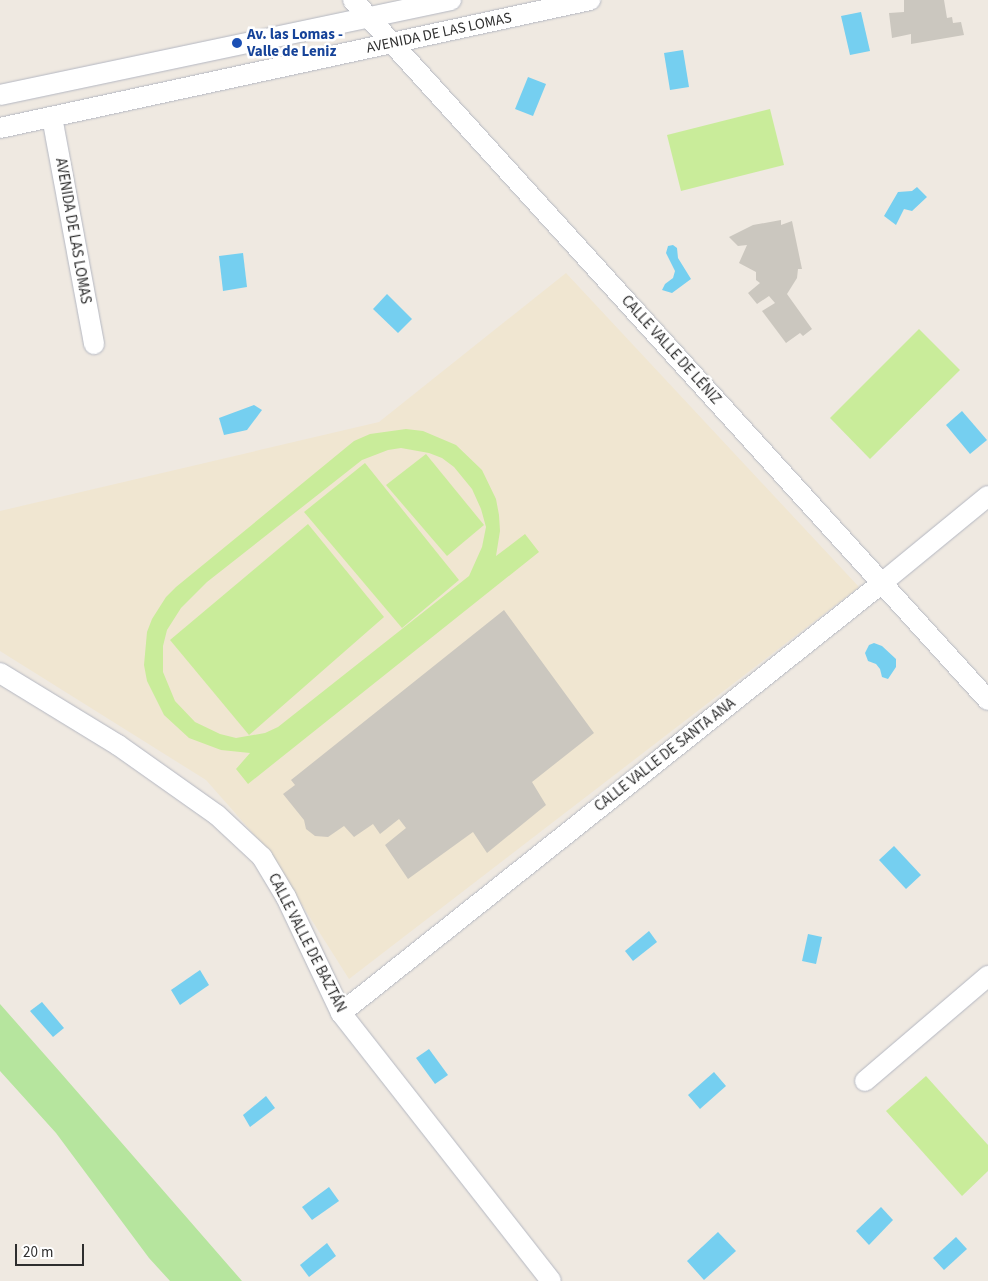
<!DOCTYPE html>
<meta charset="utf-8">
<style>
body{margin:0}
#map{position:relative;width:988px;height:1281px;overflow:hidden;background:#efe9e1;font-family:"Source Sans 3",sans-serif}
div>[style]{position:absolute}
.education>*{inset:0;background:#f0e6d1}
.green>*{inset:0;background:#b6e59e}
.pitch>*{inset:0;background:#c9ec9a}
.water>*{inset:0;background:#75cff0}
.building>*{inset:0;background:#cbc7bf}
.roads{filter:drop-shadow(0 0 1px #b4b7c1) drop-shadow(0 0 1px #b4b7c1)}
.street>*{height:20px;margin:-10px;padding:0 10px;transform-origin:10px;border-radius:10px;background:#fff}
.dots>*{width:14px;height:14px;translate:-50% -50%;box-sizing:border-box;border:2px solid #fff;border-radius:50%}
span{translate:-50% -50%;white-space:nowrap;text-align:center;line-height:1.15;-webkit-text-stroke:5px #fff;paint-order:stroke}
.street-label{font-size:15px;color:#2e2e2e}
.transit-label{font-size:15px;color:#164399;font-weight:700}
.left{translate:0 -50%;text-align:left}
.scale{position:absolute;left:15px;top:1244px;width:69px;height:22px;box-sizing:border-box;border:2px solid #2e2e2e;border-top:0;padding-left:6px;font-size:15px;line-height:18px;white-space:nowrap;color:#2e2e2e;-webkit-text-stroke:4px #fff;paint-order:stroke}
</style>
<div id="map">
<div class="education">
<div style="clip-path:polygon(566px 273px,859px 587px,349px 979px,266px 848px,206px 780px,0 651px,0 511px,379px 422px)"></div>
</div>
<div class="green">
<div style="clip-path:polygon(0 1004px,60px 1072px,242px 1281px,170px 1281px,149px 1258px,56px 1133px,0 1071px)"></div>
</div>
<div class="pitch">
<div style="clip-path:polygon(770px 109px,784px 165px,681px 191px,667px 135px)"></div>
<div style="clip-path:polygon(919px 329px,960px 370px,870px 459px,830px 418px)"></div>
<div style="clip-path:polygon(evenodd,406px 429px,423px 431px,456px 445px,482px 470px,496px 499px,499px 515px,500px 531px,496px 556px,525px 534px,539px 552px,248px 784px,236px 769px,250px 753px,221px 750px,189px 738px,164px 715px,147px 681px,144px 665px,147px 632px,152px 619px,166px 597px,176px 587px,354px 441px,370px 434px,406px 429px,401px 448px,429px 453px,442px 458px,454px 467px,472px 489px,481px 509px,486px 527px,482px 547px,469px 576px,278px 727px,265px 733px,236px 738px,220px 734px,195px 722px,175px 701px,163px 672px,163px 646px,167px 630px,181px 608px,207px 582px,362px 460px,388px 450px,401px 448px)"></div>
<div style="clip-path:polygon(426px 454px,484px 525px,447px 556px,386px 485px)"></div>
<div style="clip-path:polygon(365px 463px,459px 580px,402px 628px,304px 512px)"></div>
<div style="clip-path:polygon(308px 524px,384px 617px,249px 735px,170px 640px)"></div>
<div style="clip-path:polygon(926px 1076px,988px 1145px,988px 1171px,962px 1196px,886px 1111px)"></div>
</div>
<div class="water">
<div style="clip-path:polygon(861px 12px,870px 51px,850px 55px,841px 16px)"></div>
<div style="clip-path:polygon(683px 50px,689px 87px,670px 90px,664px 53px)"></div>
<div style="clip-path:polygon(528px 77px,546px 84px,533px 116px,515px 109px)"></div>
<div style="clip-path:polygon(917px 187px,927px 197px,912px 211px,904px 209px,896px 225px,884px 216px,898px 192px,912px 191px)"></div>
<div style="clip-path:polygon(673px 245px,677px 248px,678px 258px,691px 279px,672px 293px,662px 290px,665px 284px,673px 278px,675px 271px,666px 253px,668px 246px)"></div>
<div style="clip-path:polygon(243px 253px,247px 287px,223px 291px,219px 256px)"></div>
<div style="clip-path:polygon(387px 294px,412px 319px,398px 333px,373px 309px)"></div>
<div style="clip-path:polygon(254px 405px,262px 410px,247px 430px,224px 435px,219px 418px)"></div>
<div style="clip-path:polygon(962px 411px,987px 440px,970px 454px,946px 425px)"></div>
<div style="clip-path:polygon(874px 643px,882px 646px,896px 659px,896px 667px,888px 679px,882px 677px,880px 669px,876px 664px,868px 661px,865px 653px,869px 645px)"></div>
<div style="clip-path:polygon(894px 846px,921px 875px,906px 889px,879px 860px)"></div>
<div style="clip-path:polygon(649px 931px,657px 942px,633px 961px,625px 951px)"></div>
<div style="clip-path:polygon(808px 934px,822px 937px,816px 964px,802px 961px)"></div>
<div style="clip-path:polygon(200px 970px,209px 985px,180px 1005px,171px 990px)"></div>
<div style="clip-path:polygon(42px 1002px,64px 1028px,53px 1037px,30px 1011px)"></div>
<div style="clip-path:polygon(429px 1049px,448px 1075px,435px 1084px,416px 1058px)"></div>
<div style="clip-path:polygon(714px 1072px,726px 1086px,700px 1109px,688px 1095px)"></div>
<div style="clip-path:polygon(266px 1096px,275px 1108px,250px 1127px,243px 1115px)"></div>
<div style="clip-path:polygon(329px 1187px,339px 1201px,312px 1220px,302px 1207px)"></div>
<div style="clip-path:polygon(881px 1207px,893px 1220px,869px 1245px,856px 1231px)"></div>
<div style="clip-path:polygon(718px 1232px,736px 1251px,704px 1280px,687px 1261px)"></div>
<div style="clip-path:polygon(956px 1237px,967px 1249px,944px 1270px,933px 1258px)"></div>
<div style="clip-path:polygon(327px 1243px,336px 1256px,309px 1277px,300px 1265px)"></div>
</div>
<div class="building">
<div style="clip-path:polygon(904px 0,944px 0,947px 18px,952px 17px,953px 23px,961px 22px,964px 35px,911px 44px,911px 34px,892px 38px,889px 13px,904px 12px)"></div>
<div style="clip-path:polygon(781px 220px,781px 225px,792px 221px,802px 269px,798px 269px,797px 278px,787px 294px,812px 329px,803px 336px,800px 333px,786px 343px,762px 311px,775px 303px,769px 296px,757px 304px,748px 293px,760px 283px,756px 280px,756px 272px,739px 263px,747px 245px,738px 246px,729px 237px,753px 225px)"></div>
<div style="clip-path:polygon(504px 610px,594px 733px,532px 782px,546px 805px,487px 853px,473px 832px,408px 879px,385px 845px,406px 828px,399px 819px,380px 834px,373px 824px,354px 837px,344px 826px,328px 837px,315px 836px,306px 829px,304px 820px,283px 794px,295px 785px,291px 780px)"></div>
</div>
<div class="roads">
<div class="street">
<div style="left:353px;top:0;width:945px;rotate:47.79deg"></div>
<div style="left:0;top:95px;width:461px;rotate:-11.9deg"></div>
<div style="left:52px;top:117px;width:231px;rotate:79.5deg"></div>
<div style="left:0;top:128px;width:604px;rotate:-12.24deg"></div>
<div style="left:0;top:673px;width:138px;rotate:31.4deg"></div>
<div style="left:118px;top:745px;width:121px;rotate:35.3deg"></div>
<div style="left:217px;top:815px;width:62px;rotate:43deg"></div>
<div style="left:262px;top:857px;width:47px;rotate:59deg"></div>
<div style="left:286px;top:897px;width:128px;rotate:64.6deg"></div>
<div style="left:341px;top:1013px;width:340px;rotate:51.9deg"></div>
<div style="left:341px;top:1013px;width:691px;rotate:-38.48deg"></div>
<div style="left:882px;top:583px;width:137px;rotate:-39.4deg"></div>
<div style="left:865px;top:1081px;width:162px;rotate:-40.5deg"></div>
</div>
</div>
<div class="dots">
<div style="left:237px;top:43px;background:#1a4fb4"></div>
</div>
<div class="street-label">
<span style="left:439px;top:33px;rotate:-12deg">AVENIDA DE LAS LOMAS</span>
<span style="left:73px;top:231px;rotate:80deg">AVENIDA DE LAS LOMAS</span>
<span style="left:671px;top:350px;rotate:48deg">CALLE VALLE DE LÉNIZ</span>
<span style="left:665px;top:755px;rotate:-38deg">CALLE VALLE DE SANTA ANA</span>
<span style="left:307px;top:943px;rotate:63deg">CALLE VALLE DE BAZTÁN</span>
</div>
<div class="transit-label">
<span class="left" style="left:247px;top:43px">Av. las Lomas -<br>Valle de Leniz</span>
</div>
<div class="scale">20 m</div>
</div>
